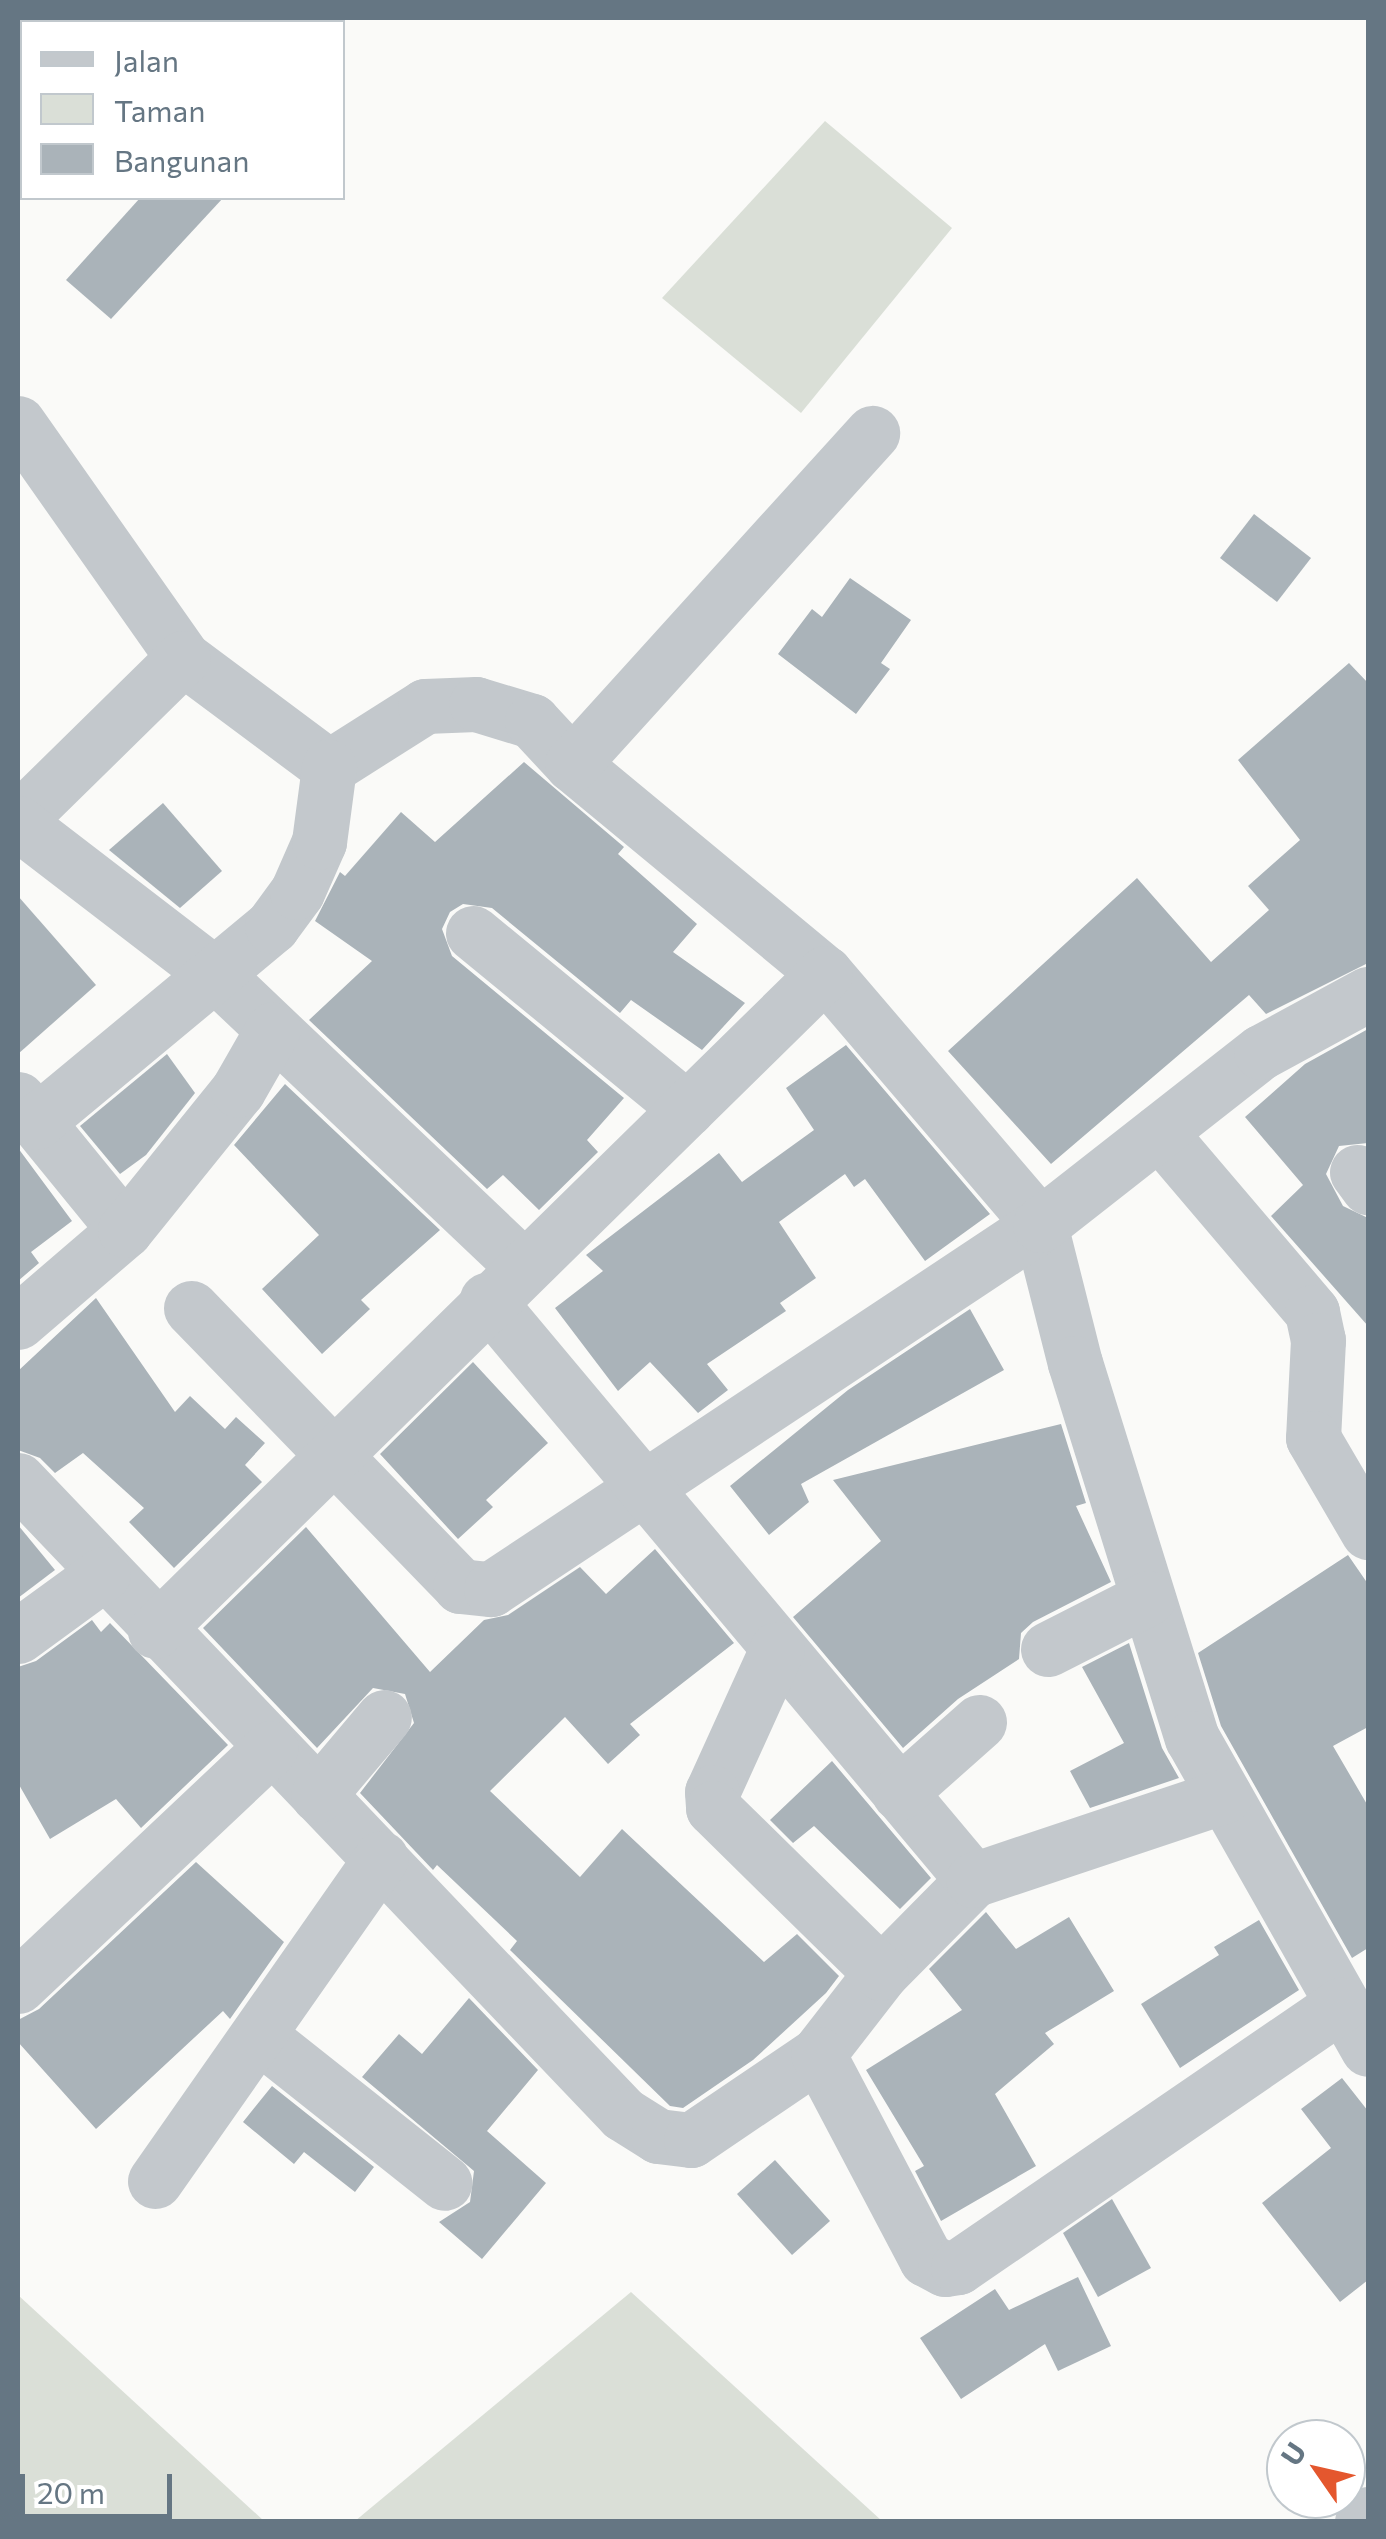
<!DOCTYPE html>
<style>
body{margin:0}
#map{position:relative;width:1386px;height:2539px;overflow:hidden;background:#fafaf8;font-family:Commissioner,sans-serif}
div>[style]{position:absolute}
.green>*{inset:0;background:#dadfd7}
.building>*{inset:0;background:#aab3b9}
.minor>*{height:55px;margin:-27.5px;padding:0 27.5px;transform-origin:27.5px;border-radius:27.5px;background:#c3c8cc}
span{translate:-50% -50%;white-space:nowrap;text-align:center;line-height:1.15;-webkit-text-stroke:10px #fff;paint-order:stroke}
.frame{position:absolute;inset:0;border:20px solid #657683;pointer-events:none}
.legend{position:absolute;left:20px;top:20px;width:325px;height:180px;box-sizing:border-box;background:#fff;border:2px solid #c1c8cd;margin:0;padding:12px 18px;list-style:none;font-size:30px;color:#657683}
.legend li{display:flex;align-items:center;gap:20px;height:50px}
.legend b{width:50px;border:2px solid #c1c8cd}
.north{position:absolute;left:1266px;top:2419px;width:100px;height:100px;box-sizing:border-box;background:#fff;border:2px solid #c1c8cd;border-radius:50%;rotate:304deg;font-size:28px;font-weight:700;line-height:40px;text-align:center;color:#657683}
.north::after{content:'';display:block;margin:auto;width:35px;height:45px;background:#e4572e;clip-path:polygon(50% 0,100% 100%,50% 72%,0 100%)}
.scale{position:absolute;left:20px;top:2474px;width:152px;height:45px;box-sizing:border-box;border:5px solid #657683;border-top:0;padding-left:12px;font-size:30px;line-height:35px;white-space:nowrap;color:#657683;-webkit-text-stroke:8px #fff;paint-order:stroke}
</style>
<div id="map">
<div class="green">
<div style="clip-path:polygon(825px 121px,952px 228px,801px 413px,662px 298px)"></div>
<div style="clip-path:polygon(631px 2292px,882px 2521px,355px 2521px)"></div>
<div style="clip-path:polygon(18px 2295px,264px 2521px,18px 2521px)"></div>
</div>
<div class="building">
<div style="clip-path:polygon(140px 198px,223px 198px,111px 319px,66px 280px)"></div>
<div style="clip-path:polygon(1254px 514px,1311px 558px,1277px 602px,1220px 558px)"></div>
<div style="clip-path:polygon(850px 578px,911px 620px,881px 663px,890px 669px,856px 714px,778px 654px,812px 609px,822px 617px)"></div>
<div style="clip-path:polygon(1349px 663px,1368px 683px,1368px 963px,1266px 1014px,1249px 995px,1051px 1164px,948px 1051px,1137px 878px,1211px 962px,1269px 910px,1248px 886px,1300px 840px,1238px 760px)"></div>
<div style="clip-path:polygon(524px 762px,624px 847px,618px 854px,697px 924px,673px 952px,745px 1003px,702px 1050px,631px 1000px,620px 1013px,492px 908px,463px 904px,450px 912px,442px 929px,452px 956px,624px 1098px,587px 1140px,598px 1152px,539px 1210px,503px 1175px,487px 1189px,309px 1020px,372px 961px,315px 921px,340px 872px,345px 876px,401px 812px,435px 842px)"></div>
<div style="clip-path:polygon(163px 803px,222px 871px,180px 908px,109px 850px)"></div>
<div style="clip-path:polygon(18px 896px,96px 985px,18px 1054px)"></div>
<div style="clip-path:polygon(1368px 1029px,1368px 1143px,1339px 1146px,1326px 1174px,1343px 1206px,1368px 1218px,1368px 1326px,1271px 1216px,1303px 1185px,1245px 1117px,1305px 1064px)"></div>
<div style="clip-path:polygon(846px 1045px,990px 1214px,925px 1261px,865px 1179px,854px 1187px,845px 1174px,779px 1222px,816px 1278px,780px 1303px,786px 1311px,707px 1364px,728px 1390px,698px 1413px,650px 1362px,618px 1391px,555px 1308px,603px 1271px,586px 1255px,719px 1153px,742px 1182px,814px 1130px,786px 1088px)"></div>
<div style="clip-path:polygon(167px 1054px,195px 1093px,146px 1155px,120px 1174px,80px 1126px)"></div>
<div style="clip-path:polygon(285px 1084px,440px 1230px,361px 1300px,370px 1309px,322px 1354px,262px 1289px,319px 1235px,234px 1145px)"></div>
<div style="clip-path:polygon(18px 1148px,72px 1221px,31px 1252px,39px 1263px,18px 1281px)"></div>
<div style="clip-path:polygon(96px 1298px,175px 1412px,190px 1396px,225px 1429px,236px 1417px,265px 1443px,245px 1465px,262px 1482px,174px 1568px,129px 1522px,144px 1508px,83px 1453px,55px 1473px,40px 1458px,18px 1450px,18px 1371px)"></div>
<div style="clip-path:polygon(970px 1309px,1004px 1370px,801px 1484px,809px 1502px,769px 1535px,730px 1486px,848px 1390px)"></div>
<div style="clip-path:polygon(473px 1362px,548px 1443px,486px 1500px,493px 1507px,458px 1539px,380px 1454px)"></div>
<div style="clip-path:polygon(1061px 1424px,1086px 1503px,1076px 1506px,1111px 1582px,1033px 1622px,1021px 1633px,1019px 1659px,958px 1699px,903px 1748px,793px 1617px,881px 1541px,833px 1480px)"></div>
<div style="clip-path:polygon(18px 1525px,55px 1570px,18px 1598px)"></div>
<div style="clip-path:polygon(306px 1527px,430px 1672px,484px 1620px,508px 1615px,580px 1567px,606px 1594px,655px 1549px,734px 1643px,630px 1724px,640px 1735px,608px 1764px,565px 1717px,490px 1791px,580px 1877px,622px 1829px,764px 1962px,797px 1934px,839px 1976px,826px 1993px,753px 2060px,683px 2108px,670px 2106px,510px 1950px,517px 1941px,437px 1865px,433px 1870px,360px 1793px,414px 1723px,405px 1694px,373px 1688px,317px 1748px,203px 1628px)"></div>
<div style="clip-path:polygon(1348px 1555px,1368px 1584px,1368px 1727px,1333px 1746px,1368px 1806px,1368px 1948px,1352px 1958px,1221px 1726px,1198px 1653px)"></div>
<div style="clip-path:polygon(92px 1620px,101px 1632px,110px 1623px,228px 1745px,141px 1828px,116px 1799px,50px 1839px,18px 1783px,18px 1667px,36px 1661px)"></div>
<div style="clip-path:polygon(1129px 1643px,1162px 1748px,1179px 1778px,1090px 1808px,1070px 1771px,1124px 1743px,1082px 1667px)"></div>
<div style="clip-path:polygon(832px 1761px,931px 1878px,900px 1909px,814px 1826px,793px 1843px,770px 1820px)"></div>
<div style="clip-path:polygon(196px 1862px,284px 1942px,230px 2019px,223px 2011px,96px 2129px,18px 2042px,18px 2020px,39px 2009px)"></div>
<div style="clip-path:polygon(986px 1912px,1016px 1949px,1069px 1917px,1114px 1991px,1045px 2033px,1054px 2044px,995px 2094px,1036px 2166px,941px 2221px,915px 2171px,924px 2166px,866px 2070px,962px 2010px,929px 1969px)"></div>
<div style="clip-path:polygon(1259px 1920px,1299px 1990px,1180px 2068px,1141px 2004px,1219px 1955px,1214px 1947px)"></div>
<div style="clip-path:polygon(469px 1998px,538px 2070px,487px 2131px,546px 2183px,482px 2259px,439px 2222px,470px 2202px,474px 2171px,362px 2077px,399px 2034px,422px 2054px)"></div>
<div style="clip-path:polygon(1342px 2078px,1368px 2111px,1368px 2280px,1340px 2302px,1262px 2203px,1331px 2148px,1301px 2109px)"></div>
<div style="clip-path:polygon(272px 2086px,374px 2167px,355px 2192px,304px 2152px,294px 2164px,243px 2122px)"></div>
<div style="clip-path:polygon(775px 2160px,830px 2221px,792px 2255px,737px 2194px)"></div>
<div style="clip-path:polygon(1112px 2199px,1151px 2268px,1098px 2297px,1063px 2233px)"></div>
<div style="clip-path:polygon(1078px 2277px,1111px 2346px,1058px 2371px,1045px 2344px,961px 2399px,920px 2338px,995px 2289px,1009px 2310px)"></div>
</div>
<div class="minor">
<div style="left:180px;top:18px;width:8px;rotate:30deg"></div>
<div style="left:295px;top:22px;width:6px;rotate:-45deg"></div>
<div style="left:18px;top:423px;width:287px;rotate:54.9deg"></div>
<div style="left:183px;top:658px;width:182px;rotate:36.7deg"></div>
<div style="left:329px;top:767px;width:114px;rotate:-32.4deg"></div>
<div style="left:425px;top:706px;width:51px;rotate:-2.2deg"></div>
<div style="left:476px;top:704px;width:59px;rotate:16.9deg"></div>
<div style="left:532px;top:721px;width:59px;rotate:47.1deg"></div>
<div style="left:572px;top:764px;width:328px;rotate:39.6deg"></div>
<div style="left:825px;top:973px;width:331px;rotate:49.5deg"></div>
<div style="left:1040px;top:1225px;width:142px;rotate:75.8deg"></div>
<div style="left:1075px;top:1363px;width:393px;rotate:72.7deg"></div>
<div style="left:1192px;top:1738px;width:357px;rotate:60.5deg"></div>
<div style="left:572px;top:764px;width:447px;rotate:-47.8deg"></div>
<div style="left:18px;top:820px;width:231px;rotate:-44.5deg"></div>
<div style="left:18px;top:823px;width:248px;rotate:37.5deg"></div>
<div style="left:215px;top:974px;width:423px;rotate:43.5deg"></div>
<div style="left:473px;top:933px;width:277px;rotate:39.4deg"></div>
<div style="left:18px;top:1099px;width:169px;rotate:50.8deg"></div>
<div style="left:36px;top:1122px;width:307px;rotate:-39.7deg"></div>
<div style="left:272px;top:926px;width:42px;rotate:-53.7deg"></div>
<div style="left:297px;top:892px;width:55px;rotate:-66.3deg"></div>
<div style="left:319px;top:842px;width:76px;rotate:-82.4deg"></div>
<div style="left:1159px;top:1132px;width:236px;rotate:49.6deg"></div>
<div style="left:1312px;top:1312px;width:29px;rotate:78deg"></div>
<div style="left:1318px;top:1340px;width:98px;rotate:92.9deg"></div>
<div style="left:1313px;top:1438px;width:109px;rotate:59.7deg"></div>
<div style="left:1357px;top:1172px;width:19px;rotate:54deg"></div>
<div style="left:191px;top:1308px;width:387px;rotate:45.9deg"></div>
<div style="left:460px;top:1586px;width:31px;rotate:6deg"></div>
<div style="left:491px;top:1589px;width:659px;rotate:-33.55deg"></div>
<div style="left:1040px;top:1225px;width:281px;rotate:-38.1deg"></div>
<div style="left:1261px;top:1052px;width:122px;rotate:-28.5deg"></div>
<div style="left:18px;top:1322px;width:141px;rotate:-40.7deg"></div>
<div style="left:125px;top:1230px;width:180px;rotate:-51.1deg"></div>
<div style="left:238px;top:1090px;width:70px;rotate:-60.2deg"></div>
<div style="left:18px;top:1480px;width:876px;rotate:46.34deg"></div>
<div style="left:623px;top:2114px;width:41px;rotate:32.2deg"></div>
<div style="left:658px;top:2136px;width:33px;rotate:7deg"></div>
<div style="left:691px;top:2140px;width:153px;rotate:-34.1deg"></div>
<div style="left:818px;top:2054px;width:103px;rotate:-52.1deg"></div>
<div style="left:881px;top:1973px;width:131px;rotate:-45.3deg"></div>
<div style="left:973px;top:1880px;width:757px;rotate:-129.96deg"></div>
<div style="left:155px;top:1631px;width:939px;rotate:-44.48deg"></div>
<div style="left:18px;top:1636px;width:105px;rotate:-36.1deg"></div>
<div style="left:777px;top:1649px;width:157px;rotate:114.4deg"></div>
<div style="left:712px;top:1792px;width:16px;rotate:86deg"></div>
<div style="left:713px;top:1808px;width:235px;rotate:44.5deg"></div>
<div style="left:1048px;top:1649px;width:112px;rotate:-27deg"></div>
<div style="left:899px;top:1793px;width:107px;rotate:-41.6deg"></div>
<div style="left:318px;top:1795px;width:102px;rotate:-49.8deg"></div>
<div style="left:973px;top:1880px;width:265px;rotate:-18.5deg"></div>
<div style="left:18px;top:1986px;width:347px;rotate:-43.3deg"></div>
<div style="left:258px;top:2035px;width:238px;rotate:38.4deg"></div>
<div style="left:818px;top:2054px;width:232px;rotate:62.2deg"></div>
<div style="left:926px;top:2259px;width:21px;rotate:28deg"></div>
<div style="left:945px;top:2269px;width:13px;rotate:-9deg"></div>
<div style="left:958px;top:2267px;width:464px;rotate:-34.4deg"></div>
<div style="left:155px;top:2181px;width:394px;rotate:-55deg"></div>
<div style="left:1362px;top:2522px;width:10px;rotate:-53deg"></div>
</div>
<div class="frame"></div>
<ul class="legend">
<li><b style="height:12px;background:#c3c8cc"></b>Jalan</li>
<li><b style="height:28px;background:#dadfd7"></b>Taman</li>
<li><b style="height:28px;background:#aab3b9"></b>Bangunan</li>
</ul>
<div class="north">U</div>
<div class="scale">20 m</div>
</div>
